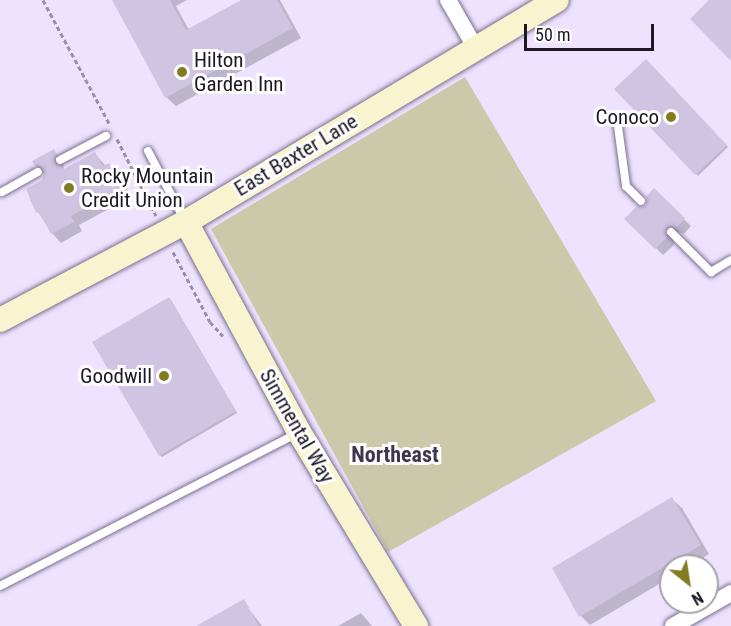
<!DOCTYPE html>
<style>
body{margin:0}
#map{position:relative;width:731px;height:626px;overflow:hidden;background:#ede3ff;font-family:"Roboto Condensed",sans-serif}
div>[style]{position:absolute}
.green>*{inset:0;background:#cbc9a9}
.shadow>*{inset:0;background:#0003}
.building>*{inset:0;background:#d0c4e3}
.path>*{height:3px;margin-top:-1.5px;transform-origin:0;background:repeating-linear-gradient(90deg,#9890a6 0 4.5px,transparent 0 7.5px)}
.roads{filter:drop-shadow(0 0 2px #7b6f8d) drop-shadow(0 0 2px #7b6f8d)}
.lane>*{height:8px;margin:-4px;padding:0 4px;transform-origin:4px;border-radius:4px;background:#fff}
.street>*{height:16px;margin:-8px;padding:0 8px;transform-origin:8px;border-radius:8px;background:#fff}
.secondary>*{height:24px;margin:-12px;padding:0 12px;transform-origin:12px;border-radius:12px;background:#f8f4d0}
.dots>*{width:16px;height:16px;translate:-50% -50%;box-sizing:border-box;border:3px solid #fff;border-radius:50%}
span{translate:-50% -50%;white-space:nowrap;text-align:center;line-height:1.15;-webkit-text-stroke:6px #fff;paint-order:stroke}
.poi-label{font-size:21px;color:#1d1824}
.left{translate:0 -50%;text-align:left}
.right{translate:-100% -50%;text-align:right}
.street-label{font-size:21px;color:#1d1824}
.neighbourhood-label{font-size:22px;color:#403450;font-weight:700}
.north{position:absolute;left:659px;top:554px;width:60px;height:60px;box-sizing:border-box;background:#fff;border:2px solid #a5a3a7;border-radius:50%;rotate:150deg;font-size:16px;font-weight:700;line-height:24px;text-align:center;color:#1d1824}
.north::after{content:'';display:block;margin:auto;width:21px;height:27px;background:#837b22;clip-path:polygon(50% 0,100% 100%,50% 72%,0 100%)}
.scale{position:absolute;left:524px;top:24px;width:130px;height:27px;box-sizing:border-box;border:3px solid #1d1824;border-top:0;padding-left:8px;font-size:18px;line-height:21px;white-space:nowrap;color:#1d1824;-webkit-text-stroke:4px #fff;paint-order:stroke}
</style>
<div id="map">
<div class="green">
<div style="clip-path:polygon(465px 77px,656px 401px,388px 552px,211px 229px)"></div>
</div>
<div class="shadow">
<div style="clip-path:polygon(113px 0,187px 0,176px 6px,189px 30px,244px 0,280px 0,301px 38px,176px 106px,166px 97px)"></div>
<div style="clip-path:polygon(646px 61px,728px 147px,698px 176px,616px 89px)"></div>
<div style="clip-path:polygon(53px 151px,63px 160px,64px 170px,95px 154px,106px 166px,109px 165px,118px 174px,131px 197px,79px 225px,82px 231px,61px 243px,52px 233px,30px 200px,45px 175px,36px 166px)"></div>
<div style="clip-path:polygon(654px 190px,691px 226px,684px 234px,678px 232px,673px 235px,674px 245px,663px 255px,626px 219px,647px 206px)"></div>
<div style="clip-path:polygon(171px 300px,237px 413px,162px 457px,160px 455px)"></div>
<div style="clip-path:polygon(672px 499px,682px 508px,709px 554px,690px 566px,671px 566px,671px 577px,590px 625px,581px 616px)"></div>
<div style="clip-path:polygon(243px 601px,262px 626px,200px 626px)"></div>
<div style="clip-path:polygon(361px 613px,372px 626px,338px 626px)"></div>
</div>
<div class="building">
<div style="clip-path:polygon(112px 0,170px 0,186px 30px,241px 0,277px 0,293px 28px,165px 98px)"></div>
<div style="clip-path:polygon(709px 0,731px 0,731px 61px,690px 19px)"></div>
<div style="clip-path:polygon(646px 59px,727px 145px,695px 175px,614px 89px)"></div>
<div style="clip-path:polygon(54px 149px,57px 155px,55px 163px,64px 169px,95px 152px,103px 166px,109px 163px,122px 188px,71px 216px,74px 222px,51px 234px,39px 212px,36px 213px,26px 189px,42px 180px,44px 173px,42px 167px,35px 166px,32px 161px)"></div>
<div style="clip-path:polygon(654px 188px,685px 218px,676px 228px,670px 226px,666px 228px,667px 237px,655px 249px,624px 219px,637px 206px,646px 205px,646px 197px)"></div>
<div style="clip-path:polygon(169px 297px,236px 411px,159px 456px,92px 342px)"></div>
<div style="clip-path:polygon(672px 497px,701px 545px,579px 617px,552px 568px)"></div>
<div style="clip-path:polygon(244px 599px,259px 626px,196px 626px)"></div>
</div>
<div class="path">
<div style="left:43px;top:0;width:142px;rotate:61.8deg"></div>
<div style="left:117px;top:139px;width:86px;rotate:63.1deg"></div>
<div style="left:173px;top:252px;width:79px;rotate:62.1deg"></div>
<div style="left:210px;top:322px;width:19px;rotate:47deg"></div>
</div>
<div class="roads">
<div class="lane">
<div style="left:617px;top:119px;width:68px;rotate:82.3deg"></div>
<div style="left:626px;top:186px;width:21px;rotate:45deg"></div>
<div style="left:148px;top:151px;width:77px;rotate:62.1deg"></div>
<div style="left:60px;top:160px;width:52px;rotate:-27.6deg"></div>
<div style="left:2px;top:192px;width:41px;rotate:-29.1deg"></div>
<div style="left:671px;top:232px;width:57px;rotate:45deg"></div>
<div style="left:711px;top:272px;width:23px;rotate:-31deg"></div>
<div style="left:0;top:586px;width:333px;rotate:-27.2deg"></div>
</div>
<div class="street">
<div style="left:448px;top:0;width:54px;rotate:60.1deg"></div>
<div style="left:673px;top:626px;width:67px;rotate:-29.6deg"></div>
</div>
<div class="secondary">
<div style="left:186px;top:222px;width:238px;rotate:61.7deg"></div>
<div style="left:299px;top:432px;width:227px;rotate:58.9deg"></div>
<div style="left:0;top:320px;width:210px;rotate:-27.8deg"></div>
<div style="left:186px;top:222px;width:432px;rotate:-30.9deg"></div>
</div>
</div>
<div class="dots">
<div style="left:182px;top:72px;background:#837b22"></div>
<div style="left:671px;top:117px;background:#837b22"></div>
<div style="left:69px;top:188px;background:#837b22"></div>
<div style="left:164px;top:376px;background:#837b22"></div>
</div>
<div class="poi-label">
<span class="left" style="left:194px;top:72px">Hilton<br>Garden Inn</span>
<span class="right" style="left:659px;top:117px">Conoco</span>
<span class="left" style="left:81px;top:188px">Rocky Mountain<br>Credit Union</span>
<span class="right" style="left:152px;top:376px">Goodwill</span>
</div>
<div class="street-label">
<span style="left:296px;top:155px;rotate:-31deg">East Baxter Lane</span>
<span style="left:297px;top:426px;rotate:60deg">Simmental Way</span>
</div>
<div class="neighbourhood-label">
<span style="left:395px;top:455px">Northeast</span>
</div>
<div class="north">N</div>
<div class="scale">50 m</div>
</div>
